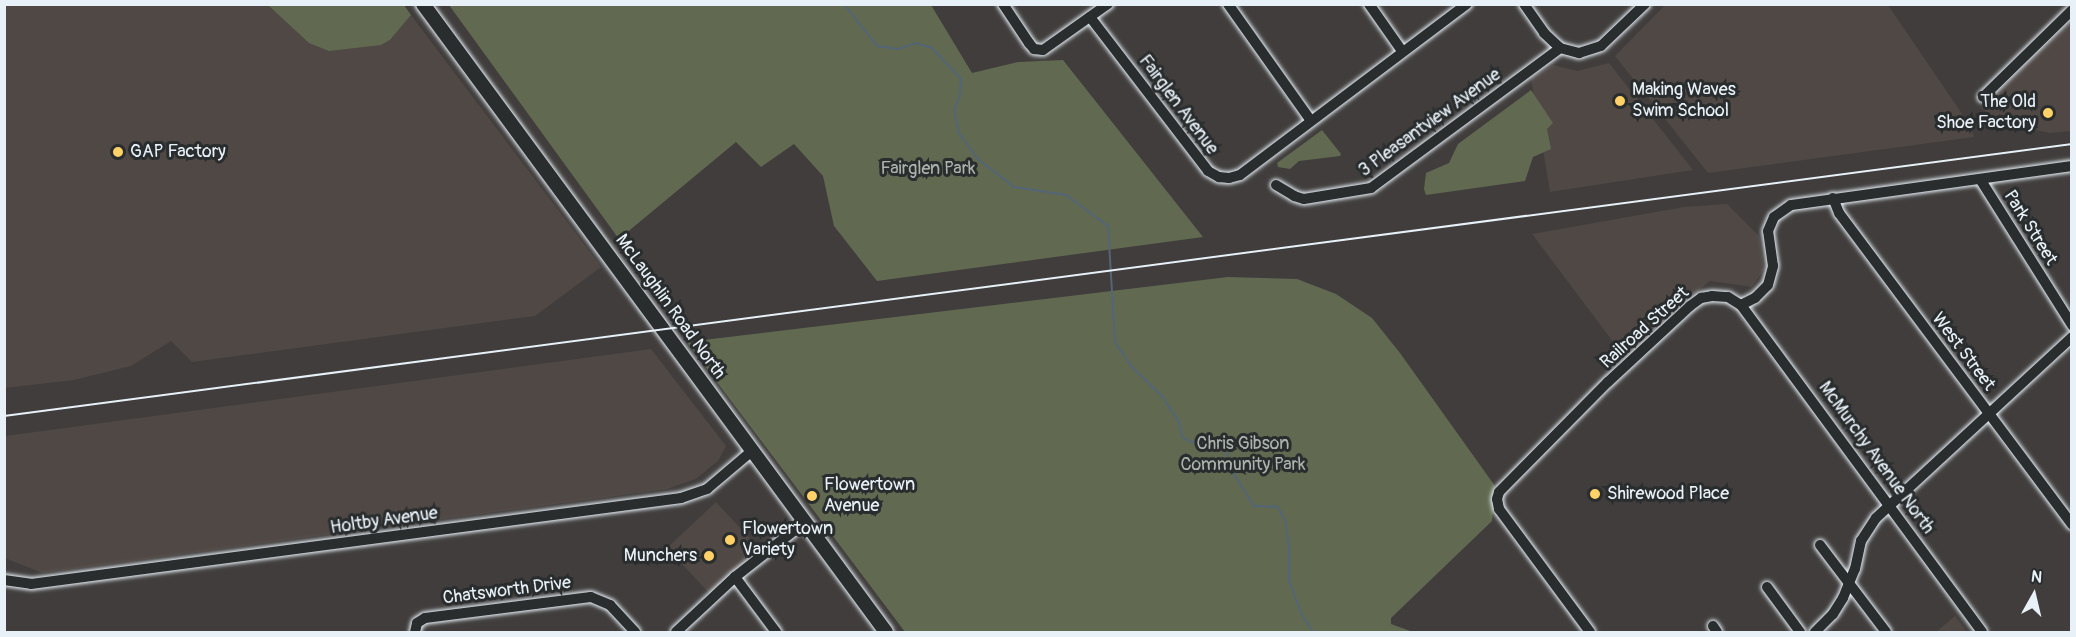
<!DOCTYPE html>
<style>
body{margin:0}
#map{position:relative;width:2076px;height:637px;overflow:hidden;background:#403d3c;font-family:Pangolin,sans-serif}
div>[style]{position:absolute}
.built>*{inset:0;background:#4f4845}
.green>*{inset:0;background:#616a51}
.stream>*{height:2px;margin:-1px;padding:0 1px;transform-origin:1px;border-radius:1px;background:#536576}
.roads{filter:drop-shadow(0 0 2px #e8f1f8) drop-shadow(0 0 2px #e8f1f8)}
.minor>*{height:10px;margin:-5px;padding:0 5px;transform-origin:5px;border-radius:5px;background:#2a2d2e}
.major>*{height:14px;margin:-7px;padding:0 7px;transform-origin:7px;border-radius:7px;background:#2a2d2e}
.rail>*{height:2px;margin:-1px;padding:0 1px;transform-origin:1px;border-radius:1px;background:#e8f1f8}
.dots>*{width:16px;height:16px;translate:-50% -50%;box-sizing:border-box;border:3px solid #2a2d2e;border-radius:50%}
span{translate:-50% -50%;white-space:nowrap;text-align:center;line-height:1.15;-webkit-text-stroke:6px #2a2d2e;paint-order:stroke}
.poi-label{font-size:18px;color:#e8f1f8}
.left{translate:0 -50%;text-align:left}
.right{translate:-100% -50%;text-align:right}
.street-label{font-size:18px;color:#e8f1f8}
.park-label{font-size:18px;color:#abb4ad}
.frame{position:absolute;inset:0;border:6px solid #e8f1f8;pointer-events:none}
.north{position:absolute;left:2004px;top:565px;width:60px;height:60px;-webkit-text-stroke:4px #2a2d2e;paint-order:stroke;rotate:8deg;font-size:16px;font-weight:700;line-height:24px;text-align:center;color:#e8f1f8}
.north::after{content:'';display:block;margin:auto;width:21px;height:27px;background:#e8f1f8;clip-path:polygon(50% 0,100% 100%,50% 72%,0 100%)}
</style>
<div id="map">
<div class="built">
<div style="clip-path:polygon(1666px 4px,1888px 5px,1971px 127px,1974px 137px,1708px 173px,1615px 56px)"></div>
<div style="clip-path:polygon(4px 5px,268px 5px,277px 12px,381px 45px,390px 40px,411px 15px,601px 267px,535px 316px,192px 362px,171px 341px,131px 366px,74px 380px,5px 388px)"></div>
<div style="clip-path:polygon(2071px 21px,2071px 131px,2050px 133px,2003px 124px,1981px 108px)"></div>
<div style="clip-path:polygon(1609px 63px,1693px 170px,1550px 192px,1531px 78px,1553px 65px,1577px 71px)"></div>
<div style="clip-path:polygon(1727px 204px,1759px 236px,1764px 269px,1752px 287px,1710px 281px,1674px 310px,1626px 359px,1532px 234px,1684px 207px)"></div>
<div style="clip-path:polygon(651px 349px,726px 446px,718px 461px,696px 479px,667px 489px,42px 573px,5px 558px,5px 436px)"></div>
<div style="clip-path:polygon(716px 502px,759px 548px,710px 594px,667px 548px)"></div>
<div style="clip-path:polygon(1955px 616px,1967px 632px,1936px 632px)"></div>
</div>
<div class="green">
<div style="clip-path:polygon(268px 5px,404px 5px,411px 15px,390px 40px,381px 45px,329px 51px,309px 43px)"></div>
<div style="clip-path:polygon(449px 5px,931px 5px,972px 73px,1018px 62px,1063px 60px,1203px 237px,877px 281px,834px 226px,823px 176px,794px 144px,761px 167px,736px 142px,619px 239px)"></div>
<div style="clip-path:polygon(1531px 90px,1553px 123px,1547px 129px,1551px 149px,1533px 157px,1525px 181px,1426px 195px,1424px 189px,1426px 173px,1449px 163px,1458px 144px)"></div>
<div style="clip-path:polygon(1322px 130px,1341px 154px,1340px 156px,1299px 161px,1290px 169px,1278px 167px,1277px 163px)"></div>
<div style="clip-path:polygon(1228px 277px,1297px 279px,1336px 294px,1372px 318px,1400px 353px,1495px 486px,1492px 521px,1391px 618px,1391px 624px,1413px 632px,905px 632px,687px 342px)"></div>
</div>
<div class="stream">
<div style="left:844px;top:4px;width:53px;rotate:51.8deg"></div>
<div style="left:877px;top:46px;width:21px;rotate:8deg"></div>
<div style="left:898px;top:49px;width:19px;rotate:-18deg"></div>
<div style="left:916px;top:43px;width:17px;rotate:17deg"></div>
<div style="left:932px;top:48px;width:42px;rotate:46.9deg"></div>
<div style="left:961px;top:79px;width:16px;rotate:94deg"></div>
<div style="left:960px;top:95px;width:16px;rotate:112deg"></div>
<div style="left:954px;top:110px;width:24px;rotate:78deg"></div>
<div style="left:959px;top:133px;width:32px;rotate:54deg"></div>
<div style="left:978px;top:159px;width:46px;rotate:37.9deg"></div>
<div style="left:1014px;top:187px;width:53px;rotate:8.7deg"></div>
<div style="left:1066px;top:195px;width:52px;rotate:36.4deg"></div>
<div style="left:1108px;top:226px;width:116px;rotate:86.5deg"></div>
<div style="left:1115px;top:342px;width:29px;rotate:56deg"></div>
<div style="left:1131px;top:366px;width:43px;rotate:44.1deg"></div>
<div style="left:1162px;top:396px;width:31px;rotate:57deg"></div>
<div style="left:1179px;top:422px;width:15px;rotate:79deg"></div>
<div style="left:1182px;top:437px;width:10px;rotate:29deg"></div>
<div style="left:1191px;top:442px;width:27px"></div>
<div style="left:1218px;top:442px;width:13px;rotate:51deg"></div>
<div style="left:1226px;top:452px;width:23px;rotate:70deg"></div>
<div style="left:1234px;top:474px;width:38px;rotate:58deg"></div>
<div style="left:1254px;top:506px;width:24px;rotate:2deg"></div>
<div style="left:1278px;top:507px;width:15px;rotate:62deg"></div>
<div style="left:1285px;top:520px;width:25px;rotate:81deg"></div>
<div style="left:1289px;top:545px;width:35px;rotate:90deg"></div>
<div style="left:1289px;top:580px;width:37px;rotate:70deg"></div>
<div style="left:1302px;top:615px;width:20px;rotate:57deg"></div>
</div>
<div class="roads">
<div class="minor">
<div style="left:1003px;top:4px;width:47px;rotate:56.3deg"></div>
<div style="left:1029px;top:43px;width:8px;rotate:50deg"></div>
<div style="left:1034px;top:49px;width:9px;rotate:6deg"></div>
<div style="left:1043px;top:50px;width:80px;rotate:-35.3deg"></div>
<div style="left:1228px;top:4px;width:143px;rotate:54.6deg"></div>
<div style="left:1369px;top:4px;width:57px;rotate:54.9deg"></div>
<div style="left:1524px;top:4px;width:35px;rotate:55deg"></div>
<div style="left:1544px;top:33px;width:22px;rotate:43deg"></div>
<div style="left:1560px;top:48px;width:20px;rotate:15deg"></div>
<div style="left:1579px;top:53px;width:23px;rotate:-18deg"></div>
<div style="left:1601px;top:46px;width:61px;rotate:-43.7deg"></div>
<div style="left:1090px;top:17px;width:194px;rotate:52.5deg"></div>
<div style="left:1208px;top:171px;width:13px;rotate:29deg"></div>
<div style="left:1219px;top:177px;width:10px;rotate:6deg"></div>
<div style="left:1229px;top:178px;width:11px;rotate:-15deg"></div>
<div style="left:1240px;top:175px;width:284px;rotate:-37deg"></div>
<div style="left:1983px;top:97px;width:124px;rotate:-44.3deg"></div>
<div style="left:1980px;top:179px;width:173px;rotate:57.8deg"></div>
<div style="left:1276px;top:185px;width:21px;rotate:31deg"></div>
<div style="left:1294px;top:196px;width:10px;rotate:17deg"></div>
<div style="left:1304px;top:199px;width:68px;rotate:-9.3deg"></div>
<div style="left:1371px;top:188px;width:235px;rotate:-36.5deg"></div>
<div style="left:1833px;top:198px;width:16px;rotate:68deg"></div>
<div style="left:1839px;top:213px;width:389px;rotate:53.2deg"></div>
<div style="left:1741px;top:305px;width:16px;rotate:-27deg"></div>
<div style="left:1755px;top:298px;width:18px;rotate:-45deg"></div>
<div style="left:1768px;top:285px;width:20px;rotate:-75deg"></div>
<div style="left:1773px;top:266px;width:35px;rotate:-98deg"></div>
<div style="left:1768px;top:231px;width:15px;rotate:-67deg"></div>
<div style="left:1774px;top:217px;width:21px;rotate:-35deg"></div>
<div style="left:1791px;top:205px;width:284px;rotate:-7.9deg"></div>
<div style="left:1820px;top:545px;width:109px;rotate:52.8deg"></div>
<div style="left:735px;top:577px;width:69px;rotate:53.3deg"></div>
<div style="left:4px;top:580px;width:27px;rotate:8deg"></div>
<div style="left:31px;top:584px;width:656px;rotate:-7.54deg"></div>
<div style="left:681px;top:498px;width:28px;rotate:-19deg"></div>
<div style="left:707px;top:489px;width:59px;rotate:-40.2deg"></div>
<div style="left:1767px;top:587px;width:56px;rotate:53.7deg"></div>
<div style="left:1713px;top:626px;width:7px;rotate:56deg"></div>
<div style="left:415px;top:632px;width:9px;rotate:-77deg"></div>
<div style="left:417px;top:623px;width:9px;rotate:-32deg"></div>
<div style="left:425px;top:618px;width:167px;rotate:-7.2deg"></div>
<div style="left:591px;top:597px;width:21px;rotate:23deg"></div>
<div style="left:610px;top:605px;width:37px;rotate:47deg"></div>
<div style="left:676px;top:632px;width:81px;rotate:-43deg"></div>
<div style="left:735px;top:577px;width:89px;rotate:-38.2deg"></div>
<div style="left:1590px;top:632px;width:153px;rotate:-126.5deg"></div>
<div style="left:1499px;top:509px;width:10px;rotate:-101deg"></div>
<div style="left:1497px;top:499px;width:7px;rotate:-74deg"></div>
<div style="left:1499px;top:492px;width:155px;rotate:-45.3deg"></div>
<div style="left:1608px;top:382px;width:112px;rotate:-42.8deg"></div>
<div style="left:1690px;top:306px;width:14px;rotate:-36deg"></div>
<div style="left:1701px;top:298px;width:11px;rotate:-10deg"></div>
<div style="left:1712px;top:296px;width:16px;rotate:4deg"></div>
<div style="left:1728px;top:297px;width:15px;rotate:32deg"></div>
<div style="left:1741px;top:305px;width:406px;rotate:53.6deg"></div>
<div style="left:1815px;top:632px;width:25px;rotate:-45deg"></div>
<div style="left:1833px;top:614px;width:19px;rotate:-58deg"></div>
<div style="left:1843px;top:598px;width:31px;rotate:-68deg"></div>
<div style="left:1855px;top:569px;width:29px;rotate:-78deg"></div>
<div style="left:1861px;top:541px;width:27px;rotate:-57deg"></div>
<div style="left:1876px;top:518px;width:267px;rotate:-42.7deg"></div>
</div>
<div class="major">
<div style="left:423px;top:4px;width:780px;rotate:53.6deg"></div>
</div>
</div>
<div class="rail">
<div style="left:4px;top:416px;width:2086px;rotate:-7.49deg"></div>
</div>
<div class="dots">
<div style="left:1620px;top:101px;background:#ffd166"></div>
<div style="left:2048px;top:113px;background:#ffd166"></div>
<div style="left:118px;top:152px;background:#ffd166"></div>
<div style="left:1595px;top:494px;background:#ffd166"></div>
<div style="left:812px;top:496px;background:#ffd166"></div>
<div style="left:730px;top:540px;background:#ffd166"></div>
<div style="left:709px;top:556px;background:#ffd166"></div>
</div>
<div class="poi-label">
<span class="left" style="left:1632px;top:101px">Making Waves<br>Swim School</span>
<span class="right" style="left:2036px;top:113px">The Old<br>Shoe Factory</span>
<span class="left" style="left:130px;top:152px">GAP Factory</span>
<span class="left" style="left:824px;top:496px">Flowertown<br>Avenue</span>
<span class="left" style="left:1607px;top:494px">Shirewood Place</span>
<span class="left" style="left:742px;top:540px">Flowertown<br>Variety</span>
<span class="right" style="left:697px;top:556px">Munchers</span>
</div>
<div class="street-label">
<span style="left:1178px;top:105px;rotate:53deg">Fairglen Avenue</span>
<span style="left:1430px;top:123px;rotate:-36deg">3 Pleasantview Avenue</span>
<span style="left:2030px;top:228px;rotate:58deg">Park Street</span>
<span style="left:670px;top:307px;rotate:54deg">McLaughlin Road North</span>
<span style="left:1645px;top:328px;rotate:-42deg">Railroad Street</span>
<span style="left:1963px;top:352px;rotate:53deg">West Street</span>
<span style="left:1876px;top:458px;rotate:54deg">McMurchy Avenue North</span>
<span style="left:384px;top:521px;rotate:-8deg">Holtby Avenue</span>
<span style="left:507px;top:591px;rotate:-7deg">Chatsworth Drive</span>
</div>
<div class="park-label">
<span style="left:928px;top:169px">Fairglen Park</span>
<span style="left:1243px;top:455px">Chris Gibson<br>Community Park</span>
</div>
<div class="frame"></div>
<div class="north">N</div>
</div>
